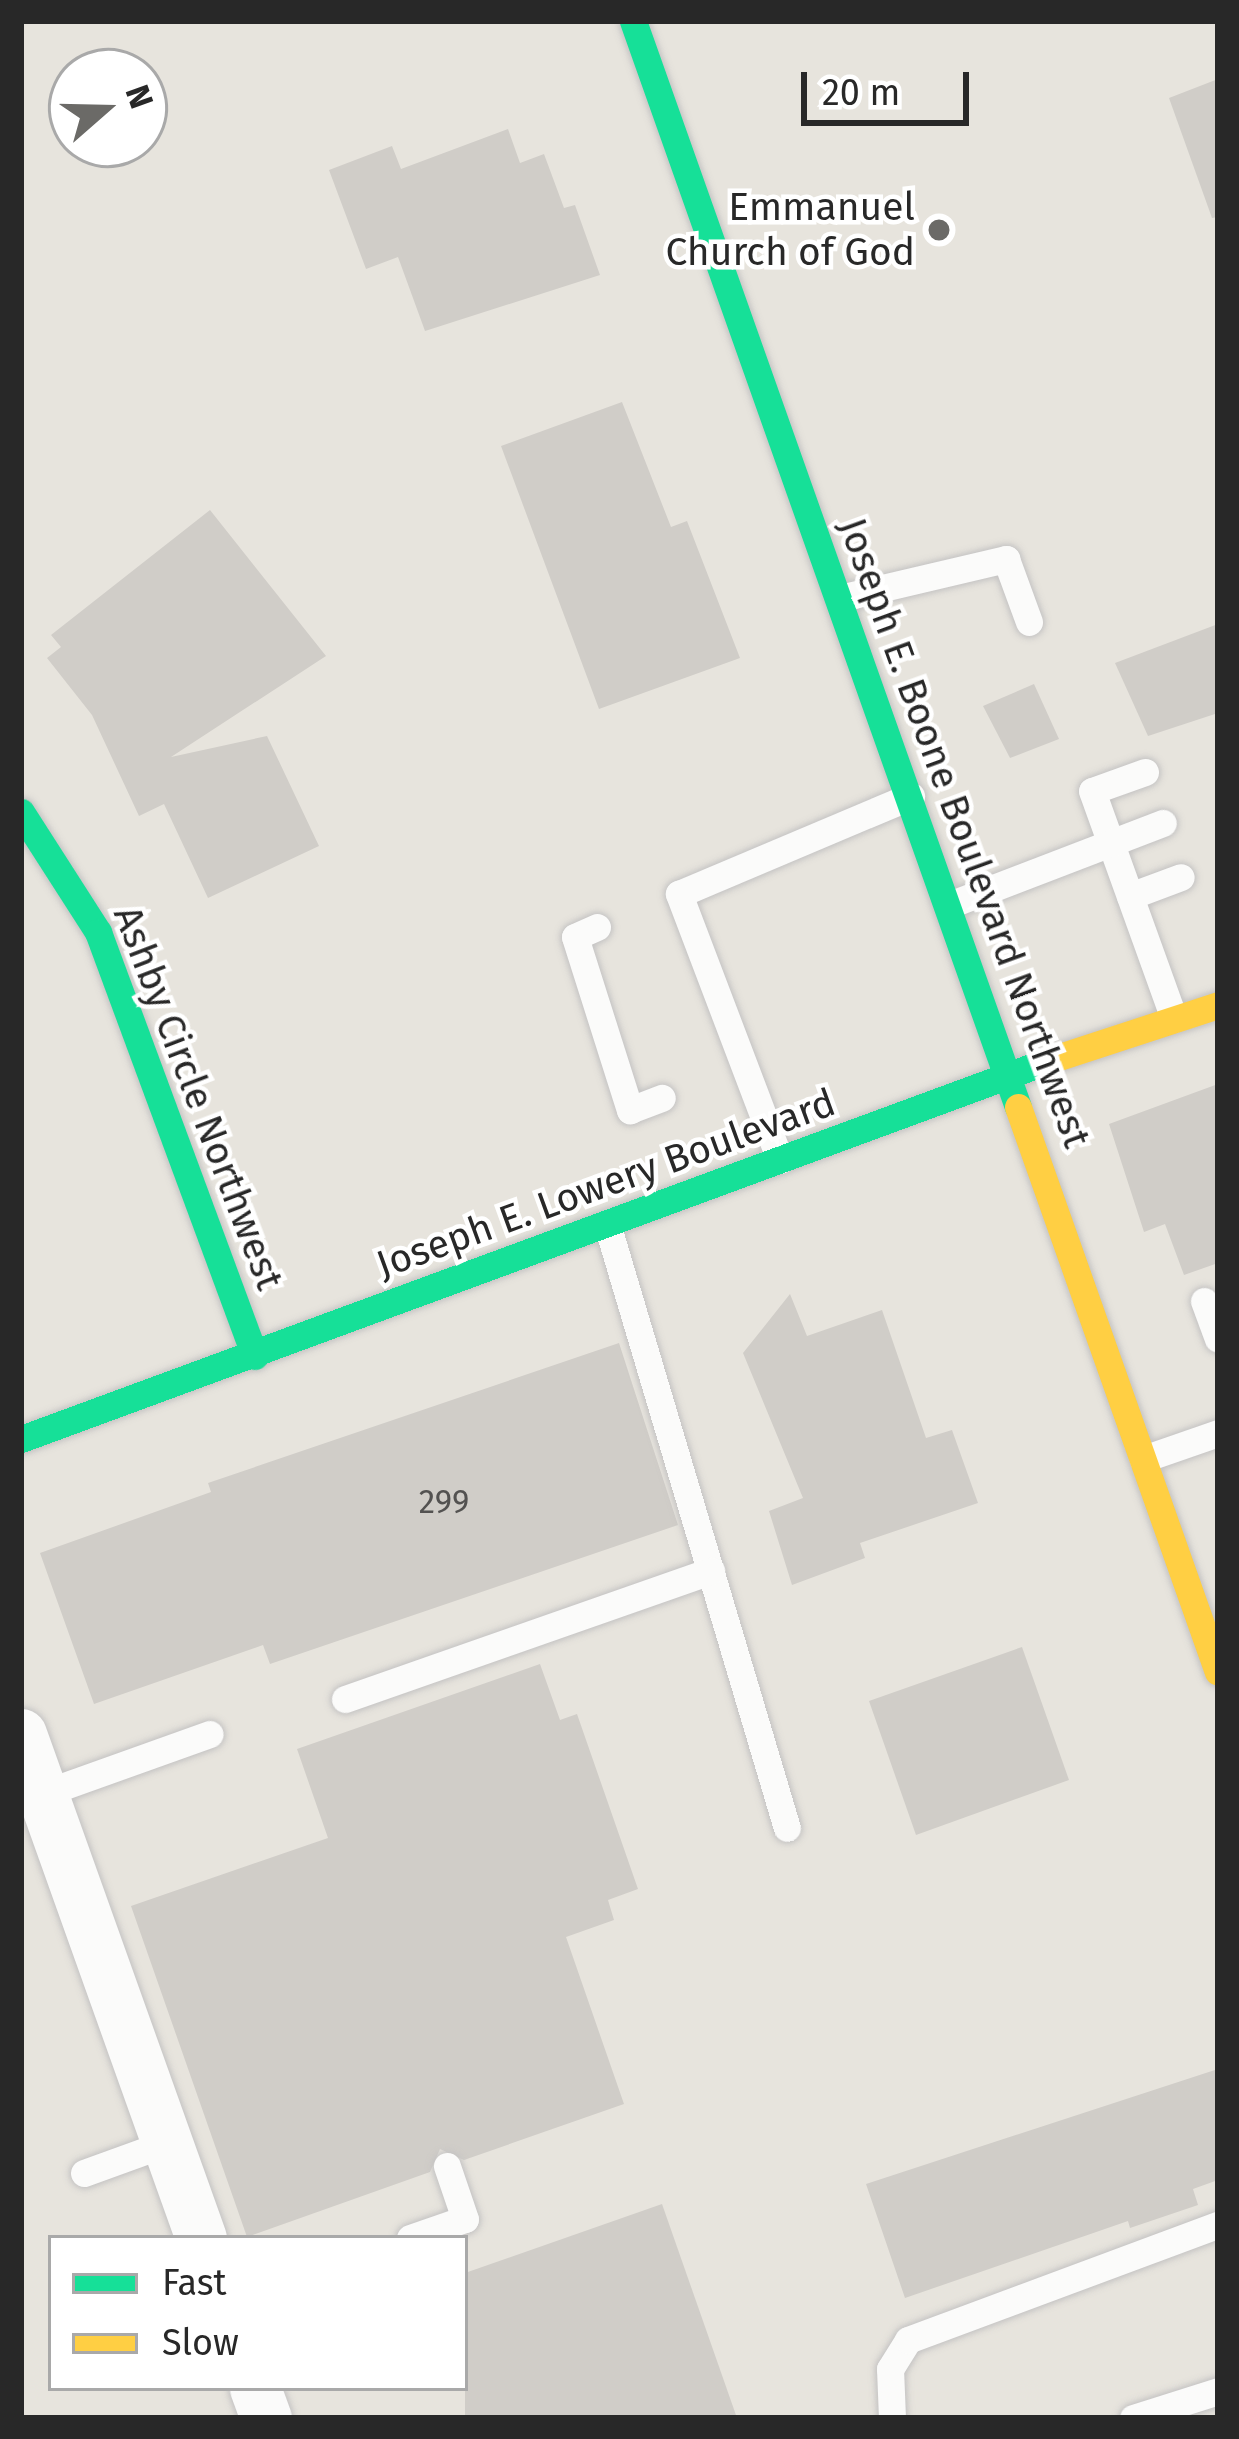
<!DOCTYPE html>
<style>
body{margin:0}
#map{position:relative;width:1239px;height:2439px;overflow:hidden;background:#e7e4dd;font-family:"Fira Sans",sans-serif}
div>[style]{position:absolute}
.building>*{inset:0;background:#d0cdc8}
.roads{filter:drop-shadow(0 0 3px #c4c3c3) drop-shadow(0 0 3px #c4c3c3)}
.lane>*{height:27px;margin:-13.5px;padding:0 13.5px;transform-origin:13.5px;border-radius:13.5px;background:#fbfbfa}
.street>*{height:51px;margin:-25.5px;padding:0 25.5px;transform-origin:25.5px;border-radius:25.5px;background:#fbfbfa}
.fast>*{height:27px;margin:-13.5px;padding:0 13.5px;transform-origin:13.5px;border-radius:13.5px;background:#16e098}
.slow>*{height:27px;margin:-13.5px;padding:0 13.5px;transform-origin:13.5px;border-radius:13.5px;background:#ffcf43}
.dots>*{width:33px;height:33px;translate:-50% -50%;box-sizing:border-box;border:6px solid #fff;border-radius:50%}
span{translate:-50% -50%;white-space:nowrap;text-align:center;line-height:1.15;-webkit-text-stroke:9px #fff;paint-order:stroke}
.number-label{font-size:33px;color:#535251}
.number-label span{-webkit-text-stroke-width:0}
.poi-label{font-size:39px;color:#282828}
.right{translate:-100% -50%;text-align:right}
.street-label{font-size:39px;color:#282828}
.frame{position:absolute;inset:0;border:24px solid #282828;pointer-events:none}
.legend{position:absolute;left:48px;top:2235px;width:420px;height:156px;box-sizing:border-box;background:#fff;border:3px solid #a9a9a9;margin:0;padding:15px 21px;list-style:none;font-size:36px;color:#282828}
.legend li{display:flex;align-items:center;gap:24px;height:60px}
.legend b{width:60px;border:3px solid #a9a9a9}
.north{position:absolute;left:48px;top:48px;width:120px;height:120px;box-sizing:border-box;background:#fff;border:3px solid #a9a9a9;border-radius:50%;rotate:70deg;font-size:33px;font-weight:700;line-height:48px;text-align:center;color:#282828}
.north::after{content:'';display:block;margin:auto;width:42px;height:54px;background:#6b6a67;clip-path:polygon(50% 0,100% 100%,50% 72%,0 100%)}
.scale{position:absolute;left:801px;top:72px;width:168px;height:54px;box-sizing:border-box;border:6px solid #282828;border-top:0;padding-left:15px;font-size:36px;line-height:42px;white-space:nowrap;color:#282828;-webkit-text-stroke:9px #fff;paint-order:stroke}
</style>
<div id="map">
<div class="building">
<div style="clip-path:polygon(1218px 79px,1218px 217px,1212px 218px,1169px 98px)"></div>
<div style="clip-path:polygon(508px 129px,520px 163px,544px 154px,564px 208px,575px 205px,600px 275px,425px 331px,398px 257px,366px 269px,329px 170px,392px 146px,401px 169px)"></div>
<div style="clip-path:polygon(622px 402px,671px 527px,687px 521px,740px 658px,599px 709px,501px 446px)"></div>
<div style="clip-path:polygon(210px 510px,326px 656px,171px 757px,267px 736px,319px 846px,208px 898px,164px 804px,139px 816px,92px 715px,47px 658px,61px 647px,51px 635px)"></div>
<div style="clip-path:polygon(1218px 624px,1218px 713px,1148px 736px,1115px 663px)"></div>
<div style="clip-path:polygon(1034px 684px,1059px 739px,1010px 758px,983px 706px)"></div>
<div style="clip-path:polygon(1218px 1084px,1218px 1263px,1184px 1275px,1165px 1224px,1144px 1232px,1109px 1124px)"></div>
<div style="clip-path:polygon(790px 1294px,807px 1336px,882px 1310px,926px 1438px,952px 1430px,978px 1503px,860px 1543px,865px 1558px,792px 1585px,769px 1511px,803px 1498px,743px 1353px)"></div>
<div style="clip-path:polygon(619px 1343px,678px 1525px,270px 1664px,263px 1645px,94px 1704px,40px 1553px,211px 1492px,208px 1483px)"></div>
<div style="clip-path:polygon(1022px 1647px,1069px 1780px,916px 1835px,869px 1701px)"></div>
<div style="clip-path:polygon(540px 1664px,560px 1720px,577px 1714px,638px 1889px,608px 1900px,614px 1920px,566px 1937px,624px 2104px,464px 2160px,440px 2149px,430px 2172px,247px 2237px,131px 1906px,328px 1838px,297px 1749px)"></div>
<div style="clip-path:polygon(1218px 2069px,1218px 2180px,1193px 2189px,1198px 2205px,1130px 2228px,1128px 2221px,905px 2298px,866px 2184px)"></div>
<div style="clip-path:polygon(662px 2204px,737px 2418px,465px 2418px,465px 2273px)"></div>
</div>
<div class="roads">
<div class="lane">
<div style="left:840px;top:598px;width:171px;rotate:-13.2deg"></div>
<div style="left:1006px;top:559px;width:67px;rotate:69.9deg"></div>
<div style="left:1145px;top:772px;width:56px;rotate:160.3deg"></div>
<div style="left:1092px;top:791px;width:242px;rotate:70.2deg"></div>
<div style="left:1130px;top:896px;width:54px;rotate:-20.4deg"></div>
<div style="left:949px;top:905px;width:229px;rotate:-21deg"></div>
<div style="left:597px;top:927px;width:24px;rotate:156deg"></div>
<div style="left:575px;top:937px;width:182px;rotate:72.4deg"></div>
<div style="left:630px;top:1110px;width:34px;rotate:-21deg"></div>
<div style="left:780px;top:1160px;width:285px;rotate:-110.8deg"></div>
<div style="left:679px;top:894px;width:252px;rotate:-22.9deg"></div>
<div style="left:607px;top:1224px;width:630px;rotate:73.41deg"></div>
<div style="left:1204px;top:1301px;width:40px;rotate:69.8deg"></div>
<div style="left:1143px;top:1459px;width:79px;rotate:-19.1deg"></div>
<div style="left:345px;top:1699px;width:388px;rotate:-19.3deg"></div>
<div style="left:42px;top:1794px;width:178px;rotate:-19.7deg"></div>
<div style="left:84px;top:2173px;width:88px;rotate:-19.9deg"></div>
<div style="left:410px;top:2238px;width:58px;rotate:-19.1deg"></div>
<div style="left:465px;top:2219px;width:56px;rotate:-108.8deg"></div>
<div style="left:892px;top:2418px;width:49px;rotate:-92.3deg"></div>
<div style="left:890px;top:2369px;width:34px;rotate:-58deg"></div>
<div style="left:908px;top:2340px;width:331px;rotate:-20.4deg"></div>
<div style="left:1133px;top:2418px;width:89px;rotate:-17.6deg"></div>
</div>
<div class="street">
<div style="left:21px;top:1734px;width:535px;rotate:70.35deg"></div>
<div style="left:255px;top:2388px;width:32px;rotate:70deg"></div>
</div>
<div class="fast">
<div style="left:633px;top:21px;width:1152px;rotate:70.48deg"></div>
<div style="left:21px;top:812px;width:143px;rotate:57.3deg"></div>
<div style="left:98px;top:932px;width:452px;rotate:69.7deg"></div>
<div style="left:21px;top:1439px;width:1097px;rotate:-20.22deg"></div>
</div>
<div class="slow">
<div style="left:1050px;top:1060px;width:177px;rotate:-18.1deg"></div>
<div style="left:1018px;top:1107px;width:599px;rotate:70.51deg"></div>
</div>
</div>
<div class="dots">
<div style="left:939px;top:230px;background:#6b6a67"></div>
</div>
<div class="number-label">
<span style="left:444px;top:1503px">299</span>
</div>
<div class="poi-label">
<span class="right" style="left:915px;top:230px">Emmanuel<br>Church of God</span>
</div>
<div class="street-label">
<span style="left:964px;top:833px;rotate:70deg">Joseph E. Boone Boulevard Northwest</span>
<span style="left:198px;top:1098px;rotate:69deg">Ashby Circle Northwest</span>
<span style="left:606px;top:1184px;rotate:-20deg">Joseph E. Lowery Boulevard</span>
</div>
<div class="frame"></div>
<ul class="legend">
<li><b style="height:15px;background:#16e098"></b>Fast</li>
<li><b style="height:15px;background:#ffcf43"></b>Slow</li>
</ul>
<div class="north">N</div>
<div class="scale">20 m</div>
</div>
